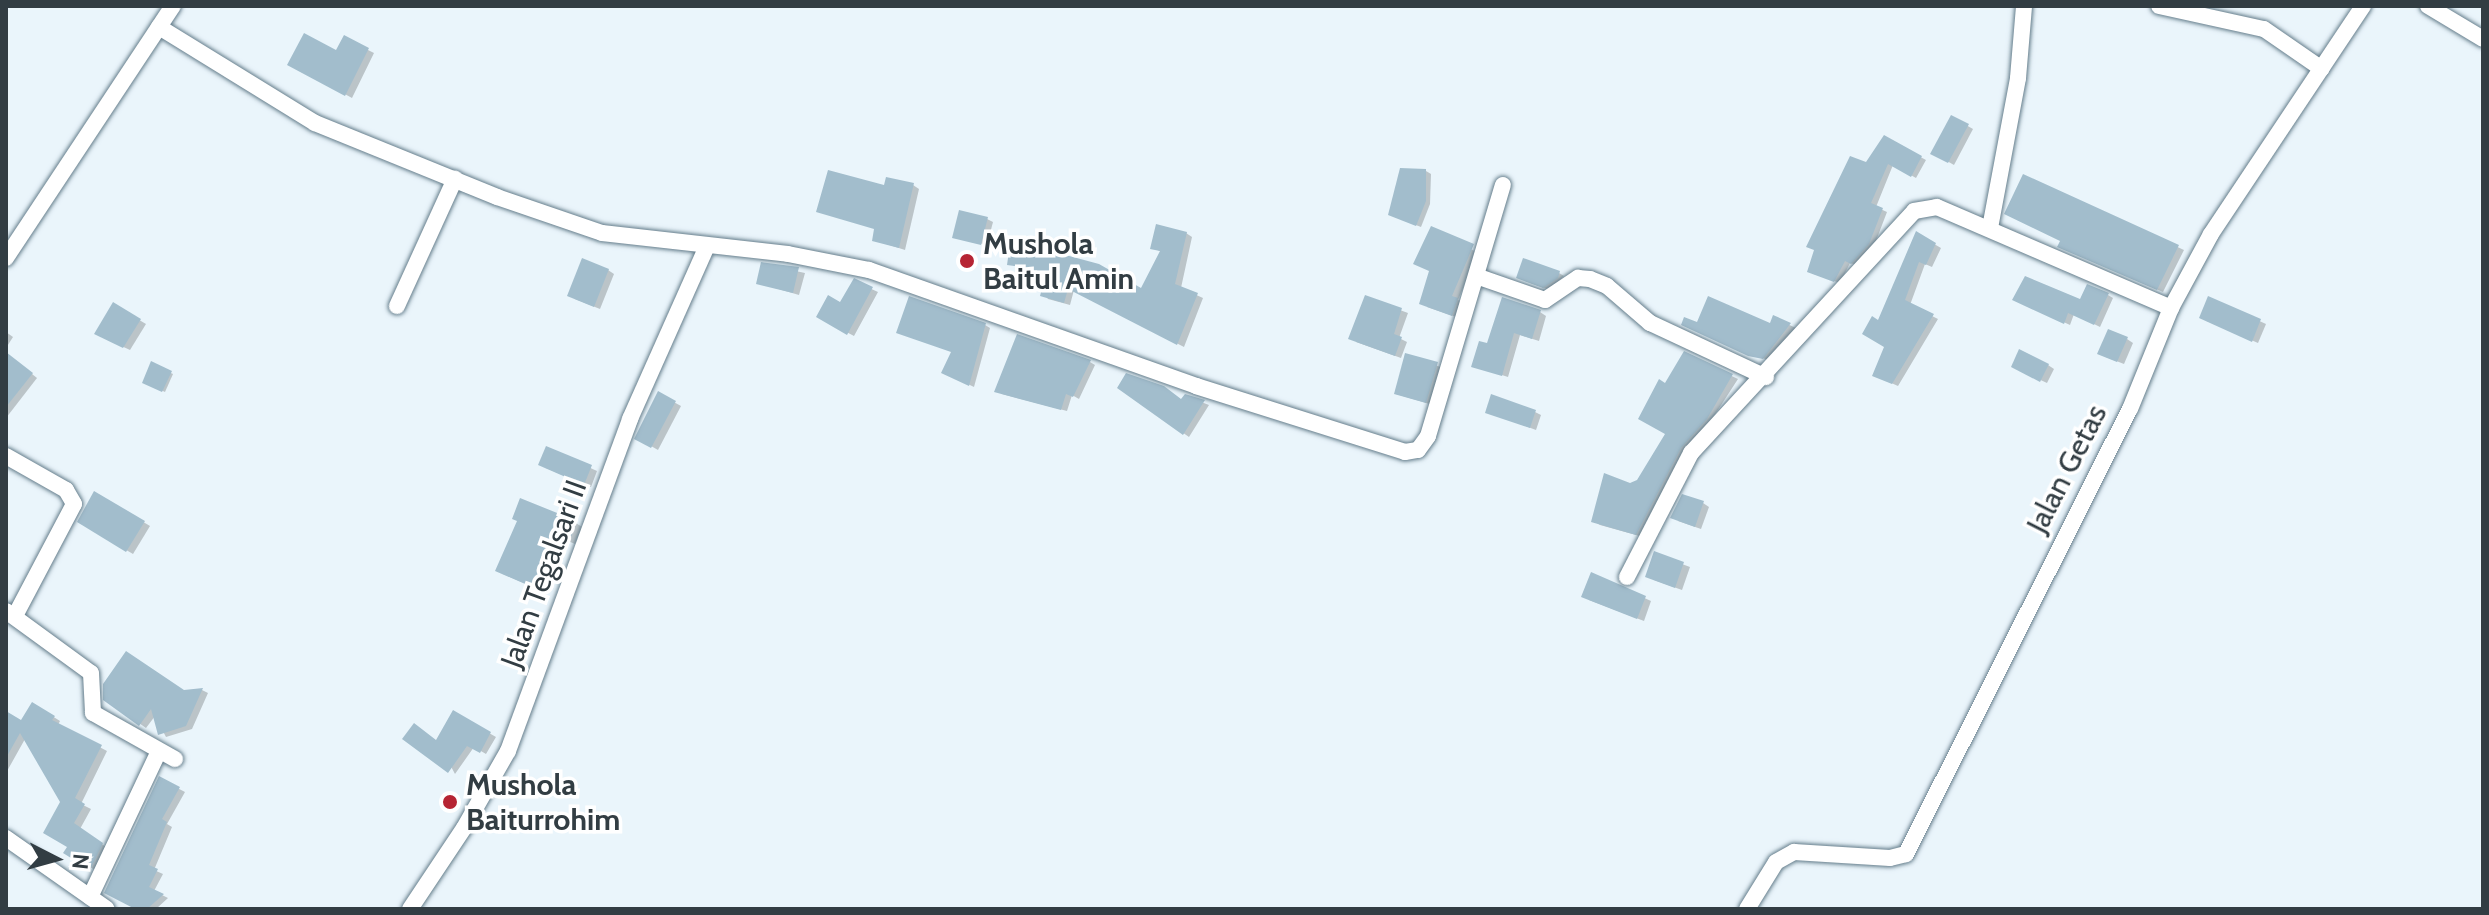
<!DOCTYPE html>
<style>
body{margin:0}
#map{position:relative;width:2489px;height:915px;overflow:hidden;background:#eaf5fb;font-family:Cabin,sans-serif}
div>[style]{position:absolute}
.shadow>*{inset:0;background:#0003}
.building>*{inset:0;background:#a2bdcc}
.roads{filter:drop-shadow(0 0 2px #647d8b) drop-shadow(0 0 2px #647d8b)}
.street>*{height:16px;margin:-8px;padding:0 8px;transform-origin:8px;border-radius:8px;background:#fff}
.dots>*{width:22px;height:22px;translate:-50% -50%;box-sizing:border-box;border:4px solid #fff;border-radius:50%}
span{translate:-50% -50%;white-space:nowrap;text-align:center;line-height:1.15;-webkit-text-stroke:7px #fff;paint-order:stroke}
.poi-label{font-size:30px;color:#323d43;font-weight:700}
.left{translate:0 -50%;text-align:left}
.street-label{font-size:30px;color:#323d43}
.frame{position:absolute;inset:0;border:8px solid #323d43;pointer-events:none}
.north{position:absolute;left:16px;top:819px;width:80px;height:80px;-webkit-text-stroke:6px #fff;paint-order:stroke;rotate:96deg;font-size:22px;font-weight:700;line-height:32px;text-align:center;color:#323d43}
.north::after{content:'';display:block;margin:auto;width:28px;height:36px;background:#323d43;clip-path:polygon(50% 0,100% 100%,50% 72%,0 100%)}
</style>
<div id="map">
<div class="shadow">
<div style="clip-path:polygon(344px 38px,374px 53px,352px 98px,290px 64px,337px 53px)"></div>
<div style="clip-path:polygon(1952px 117px,1973px 129px,1954px 165px,1933px 153px)"></div>
<div style="clip-path:polygon(1885px 138px,1926px 160px,1916px 178px,1893px 165px,1876px 207px,1887px 212px,1874px 246px,1857px 265px,1850px 263px,1840px 283px,1814px 274px)"></div>
<div style="clip-path:polygon(1426px 171px,1431px 174px,1430px 204px,1421px 227px,1395px 217px)"></div>
<div style="clip-path:polygon(2024px 176px,2184px 250px,2163px 292px,2065px 249px)"></div>
<div style="clip-path:polygon(913px 185px,919px 189px,905px 250px,874px 240px,886px 188px)"></div>
<div style="clip-path:polygon(987px 219px,993px 222px,987px 245px,954px 237px)"></div>
<div style="clip-path:polygon(1432px 228px,1478px 253px,1458px 300px,1463px 303px,1459px 318px,1427px 307px)"></div>
<div style="clip-path:polygon(1186px 233px,1192px 237px,1181px 288px,1203px 298px,1184px 347px,1074px 290px,1070px 305px,1048px 299px,1043px 290px,1021px 284px,1023px 268px,1009px 264px,1142px 291px,1162px 252px,1153px 248px)"></div>
<div style="clip-path:polygon(1917px 234px,1941px 248px,1932px 267px,1925px 264px,1910px 305px,1938px 319px,1898px 386px,1880px 378px,1887px 346px,1879px 322px)"></div>
<div style="clip-path:polygon(763px 264px,805px 273px,799px 295px,758px 283px)"></div>
<div style="clip-path:polygon(608px 270px,614px 274px,600px 309px,575px 299px)"></div>
<div style="clip-path:polygon(1559px 273px,1564px 276px,1550px 290px,1525px 281px)"></div>
<div style="clip-path:polygon(854px 281px,878px 292px,854px 336px,818px 317px,841px 305px)"></div>
<div style="clip-path:polygon(2108px 295px,2113px 298px,2100px 327px,2074px 314px,2070px 325px,2020px 302px,2081px 302px)"></div>
<div style="clip-path:polygon(1367px 298px,1408px 313px,1399px 338px,1407px 342px,1401px 358px,1356px 342px)"></div>
<div style="clip-path:polygon(2209px 298px,2266px 324px,2258px 343px,2207px 321px)"></div>
<div style="clip-path:polygon(114px 305px,146px 324px,130px 350px,102px 337px)"></div>
<div style="clip-path:polygon(1540px 312px,1546px 316px,1539px 341px,1520px 335px,1508px 377px,1474px 366px,1489px 346px)"></div>
<div style="clip-path:polygon(1774px 318px,1796px 328px,1770px 361px,1689px 328px,1771px 326px)"></div>
<div style="clip-path:polygon(985px 325px,990px 328px,974px 387px,949px 375px)"></div>
<div style="clip-path:polygon(6px 332px,13px 337px,6px 348px)"></div>
<div style="clip-path:polygon(2127px 339px,2133px 343px,2124px 364px,2106px 357px)"></div>
<div style="clip-path:polygon(6px 353px,37px 378px,6px 418px)"></div>
<div style="clip-path:polygon(1685px 354px,1738px 379px,1666px 490px,1643px 537px,1600px 525px,1594px 521px,1639px 482px,1668px 434px,1666px 385px)"></div>
<div style="clip-path:polygon(1406px 356px,1444px 368px,1433px 405px,1396px 394px)"></div>
<div style="clip-path:polygon(1090px 362px,1095px 365px,1079px 399px,1072px 395px,1067px 411px,1002px 394px)"></div>
<div style="clip-path:polygon(152px 364px,173px 374px,165px 392px,144px 382px)"></div>
<div style="clip-path:polygon(2048px 365px,2054px 369px,2047px 383px,2019px 370px)"></div>
<div style="clip-path:polygon(1119px 388px,1182px 401px,1186px 396px,1209px 405px,1189px 437px)"></div>
<div style="clip-path:polygon(659px 394px,681px 406px,658px 450px,637px 438px)"></div>
<div style="clip-path:polygon(1487px 412px,1535px 412px,1541px 415px,1536px 430px)"></div>
<div style="clip-path:polygon(547px 448px,597px 471px,591px 487px,546px 468px)"></div>
<div style="clip-path:polygon(95px 493px,150px 526px,133px 554px,79px 522px)"></div>
<div style="clip-path:polygon(1703px 503px,1709px 507px,1701px 529px,1678px 521px)"></div>
<div style="clip-path:polygon(576px 523px,582px 527px,575px 544px,568px 541px,545px 592px,503px 574px)"></div>
<div style="clip-path:polygon(1655px 554px,1690px 567px,1682px 590px,1654px 580px)"></div>
<div style="clip-path:polygon(1592px 574px,1651px 601px,1644px 621px,1589px 600px)"></div>
<div style="clip-path:polygon(202px 690px,208px 693px,192px 729px,166px 737px,155px 716px,146px 728px,105px 699px)"></div>
<div style="clip-path:polygon(33px 704px,60px 721px,58px 725px,107px 751px,81px 804px,91px 809px,80px 829px,109px 849px,98px 872px,66px 852px,70px 846px,63px 802px,25px 739px,6px 773px,6px 713px,21px 722px)"></div>
<div style="clip-path:polygon(454px 713px,496px 737px,486px 754px,474px 747px,455px 774px,438px 742px)"></div>
<div style="clip-path:polygon(160px 779px,185px 792px,167px 824px,172px 827px,154px 870px,163px 874px,154px 891px,168px 898px,156px 909px,139px 909px)"></div>
</div>
<div class="building">
<div style="clip-path:polygon(304px 33px,336px 50px,344px 35px,369px 48px,345px 96px,287px 65px)"></div>
<div style="clip-path:polygon(1951px 115px,1969px 124px,1948px 163px,1930px 154px)"></div>
<div style="clip-path:polygon(1884px 135px,1922px 156px,1911px 177px,1888px 164px,1871px 203px,1883px 208px,1869px 244px,1851px 264px,1845px 261px,1834px 282px,1807px 272px,1814px 250px,1806px 247px,1850px 156px,1866px 162px)"></div>
<div style="clip-path:polygon(1400px 168px,1426px 169px,1426px 201px,1416px 226px,1388px 215px)"></div>
<div style="clip-path:polygon(828px 170px,884px 185px,886px 177px,914px 183px,899px 248px,872px 241px,874px 229px,816px 212px)"></div>
<div style="clip-path:polygon(2023px 174px,2179px 245px,2157px 290px,2057px 247px,2060px 241px,2004px 214px)"></div>
<div style="clip-path:polygon(959px 210px,988px 217px,981px 245px,952px 238px)"></div>
<div style="clip-path:polygon(1156px 224px,1187px 232px,1175px 284px,1198px 293px,1177px 345px,1068px 289px,1064px 303px,1040px 296px,1042px 288px,1019px 285px,1021px 267px,1007px 265px,1010px 244px,1047px 250px,1099px 264px,1141px 288px,1160px 251px,1150px 249px)"></div>
<div style="clip-path:polygon(1431px 226px,1474px 244px,1452px 296px,1458px 298px,1452px 316px,1419px 304px,1429px 271px,1413px 264px)"></div>
<div style="clip-path:polygon(1916px 231px,1936px 243px,1926px 265px,1919px 262px,1905px 300px,1934px 314px,1892px 384px,1872px 376px,1884px 347px,1862px 334px,1872px 316px,1878px 320px)"></div>
<div style="clip-path:polygon(582px 258px,609px 269px,594px 307px,567px 296px)"></div>
<div style="clip-path:polygon(1523px 258px,1560px 271px,1558px 278px,1543px 288px,1516px 278px)"></div>
<div style="clip-path:polygon(761px 262px,799px 267px,793px 293px,756px 284px)"></div>
<div style="clip-path:polygon(2025px 276px,2080px 299px,2087px 284px,2109px 293px,2094px 325px,2068px 313px,2064px 324px,2012px 300px)"></div>
<div style="clip-path:polygon(854px 278px,873px 287px,847px 335px,816px 317px,828px 295px,840px 302px)"></div>
<div style="clip-path:polygon(1365px 295px,1402px 308px,1394px 334px,1402px 337px,1395px 356px,1348px 339px)"></div>
<div style="clip-path:polygon(909px 296px,986px 323px,969px 386px,941px 373px,951px 352px,896px 333px)"></div>
<div style="clip-path:polygon(1708px 296px,1770px 323px,1773px 315px,1791px 323px,1763px 359px,1748px 356px,1681px 325px,1684px 317px,1697px 322px)"></div>
<div style="clip-path:polygon(2208px 296px,2261px 319px,2252px 342px,2199px 318px)"></div>
<div style="clip-path:polygon(1502px 297px,1541px 310px,1532px 339px,1514px 333px,1502px 376px,1471px 367px,1479px 341px,1487px 343px)"></div>
<div style="clip-path:polygon(113px 302px,141px 319px,123px 348px,94px 334px)"></div>
<div style="clip-path:polygon(2108px 329px,2128px 337px,2117px 362px,2097px 354px)"></div>
<div style="clip-path:polygon(1017px 334px,1091px 360px,1073px 397px,1066px 394px,1061px 410px,994px 392px)"></div>
<div style="clip-path:polygon(2019px 349px,2049px 364px,2040px 382px,2011px 367px)"></div>
<div style="clip-path:polygon(1684px 351px,1733px 374px,1707px 419px,1681px 448px,1636px 535px,1591px 522px,1604px 473px,1630px 483px,1637px 480px,1665px 434px,1638px 419px,1659px 379px,1665px 383px)"></div>
<div style="clip-path:polygon(6px 352px,33px 373px,6px 407px)"></div>
<div style="clip-path:polygon(1405px 353px,1438px 362px,1426px 403px,1394px 394px)"></div>
<div style="clip-path:polygon(151px 361px,172px 371px,162px 392px,142px 383px)"></div>
<div style="clip-path:polygon(1126px 373px,1164px 386px,1181px 399px,1185px 394px,1205px 400px,1183px 435px,1117px 388px)"></div>
<div style="clip-path:polygon(658px 391px,676px 401px,651px 448px,634px 439px)"></div>
<div style="clip-path:polygon(1491px 394px,1536px 410px,1530px 428px,1485px 413px)"></div>
<div style="clip-path:polygon(546px 446px,592px 465px,584px 485px,538px 465px)"></div>
<div style="clip-path:polygon(94px 491px,145px 521px,126px 552px,77px 522px)"></div>
<div style="clip-path:polygon(1682px 494px,1704px 501px,1695px 527px,1670px 518px)"></div>
<div style="clip-path:polygon(520px 498px,577px 521px,569px 542px,561px 539px,539px 590px,495px 571px,517px 521px,512px 519px)"></div>
<div style="clip-path:polygon(1654px 551px,1684px 562px,1675px 588px,1645px 577px)"></div>
<div style="clip-path:polygon(1591px 572px,1646px 596px,1637px 619px,1581px 597px)"></div>
<div style="clip-path:polygon(126px 651px,184px 690px,203px 688px,186px 726px,158px 735px,151px 709px,139px 726px,103px 700px,103px 684px)"></div>
<div style="clip-path:polygon(32px 702px,55px 716px,52px 720px,102px 745px,75px 798px,85px 804px,74px 823px,103px 843px,90px 870px,63px 853px,67px 847px,43px 833px,60px 802px,20px 733px,6px 758px,6px 711px,21px 720px)"></div>
<div style="clip-path:polygon(453px 710px,491px 732px,480px 753px,467px 746px,448px 773px,402px 739px,414px 723px,436px 740px)"></div>
<div style="clip-path:polygon(159px 776px,180px 787px,162px 819px,167px 822px,149px 865px,158px 869px,149px 887px,164px 894px,147px 909px,135px 909px,104px 893px)"></div>
</div>
<div class="roads">
<div class="street">
<div style="left:2159px;top:6px;width:107px;rotate:12.4deg"></div>
<div style="left:2264px;top:29px;width:70px;rotate:34.6deg"></div>
<div style="left:2428px;top:6px;width:64px;rotate:31deg"></div>
<div style="left:159px;top:27px;width:183px;rotate:31.6deg"></div>
<div style="left:315px;top:123px;width:196px;rotate:22.1deg"></div>
<div style="left:497px;top:197px;width:111px;rotate:18.9deg"></div>
<div style="left:602px;top:233px;width:187px;rotate:6.4deg"></div>
<div style="left:788px;top:254px;width:83px;rotate:11.2deg"></div>
<div style="left:869px;top:270px;width:347px;rotate:19.5deg"></div>
<div style="left:1196px;top:386px;width:219px;rotate:17.5deg"></div>
<div style="left:1405px;top:452px;width:13px;rotate:-9deg"></div>
<div style="left:1418px;top:450px;width:17px;rotate:-54deg"></div>
<div style="left:1428px;top:436px;width:262px;rotate:-73.4deg"></div>
<div style="left:1990px;top:228px;width:153px;rotate:-79.4deg"></div>
<div style="left:2018px;top:78px;width:72px;rotate:-85.2deg"></div>
<div style="left:6px;top:258px;width:302px;rotate:-56.5deg"></div>
<div style="left:1479px;top:277px;width:70px;rotate:19.2deg"></div>
<div style="left:1545px;top:300px;width:40px;rotate:-34deg"></div>
<div style="left:1578px;top:278px;width:12px;rotate:5deg"></div>
<div style="left:1590px;top:279px;width:18px;rotate:22deg"></div>
<div style="left:1607px;top:286px;width:57px;rotate:40.7deg"></div>
<div style="left:1650px;top:323px;width:128px;rotate:25deg"></div>
<div style="left:397px;top:306px;width:140px;rotate:-65.5deg"></div>
<div style="left:6px;top:456px;width:69px;rotate:29.5deg"></div>
<div style="left:66px;top:490px;width:16px;rotate:60deg"></div>
<div style="left:74px;top:504px;width:127px;rotate:117.8deg"></div>
<div style="left:1627px;top:577px;width:140px;rotate:-62.7deg"></div>
<div style="left:1691px;top:453px;width:329px;rotate:-47.3deg"></div>
<div style="left:1914px;top:211px;width:23px;rotate:-10deg"></div>
<div style="left:1937px;top:207px;width:255px;rotate:23.3deg"></div>
<div style="left:6px;top:611px;width:105px;rotate:36.1deg"></div>
<div style="left:91px;top:673px;width:40px;rotate:87.1deg"></div>
<div style="left:93px;top:713px;width:94px;rotate:29.3deg"></div>
<div style="left:6px;top:838px;width:123px;rotate:35.1deg"></div>
<div style="left:90px;top:897px;width:161px;rotate:-64.7deg"></div>
<div style="left:410px;top:909px;width:97px;rotate:-56.3deg"></div>
<div style="left:464px;top:828px;width:89px;rotate:-60.3deg"></div>
<div style="left:508px;top:751px;width:354px;rotate:-69.8deg"></div>
<div style="left:630px;top:419px;width:189px;rotate:-66deg"></div>
<div style="left:1747px;top:909px;width:55px;rotate:-58.3deg"></div>
<div style="left:1776px;top:862px;width:21px;rotate:-29deg"></div>
<div style="left:1794px;top:852px;width:96px;rotate:3.6deg"></div>
<div style="left:1890px;top:858px;width:16px;rotate:-14deg"></div>
<div style="left:1906px;top:854px;width:498px;rotate:-63.3deg"></div>
<div style="left:2130px;top:409px;width:109px;rotate:-67.9deg"></div>
<div style="left:2171px;top:308px;width:84px;rotate:-61.6deg"></div>
<div style="left:2211px;top:234px;width:274px;rotate:-56.3deg"></div>
</div>
</div>
<div class="dots">
<div style="left:967px;top:261px;background:#b62433"></div>
<div style="left:450px;top:802px;background:#b62433"></div>
</div>
<div class="poi-label">
<span class="left" style="left:983px;top:261px">Mushola<br>Baitul Amin</span>
<span class="left" style="left:466px;top:802px">Mushola<br>Baiturrohim</span>
</div>
<div class="street-label">
<span style="left:2067px;top:469px;rotate:-63deg">Jalan Getas</span>
<span style="left:544px;top:574px;rotate:-70deg">Jalan Tegalsari II</span>
</div>
<div class="frame"></div>
<div class="north">N</div>
</div>
